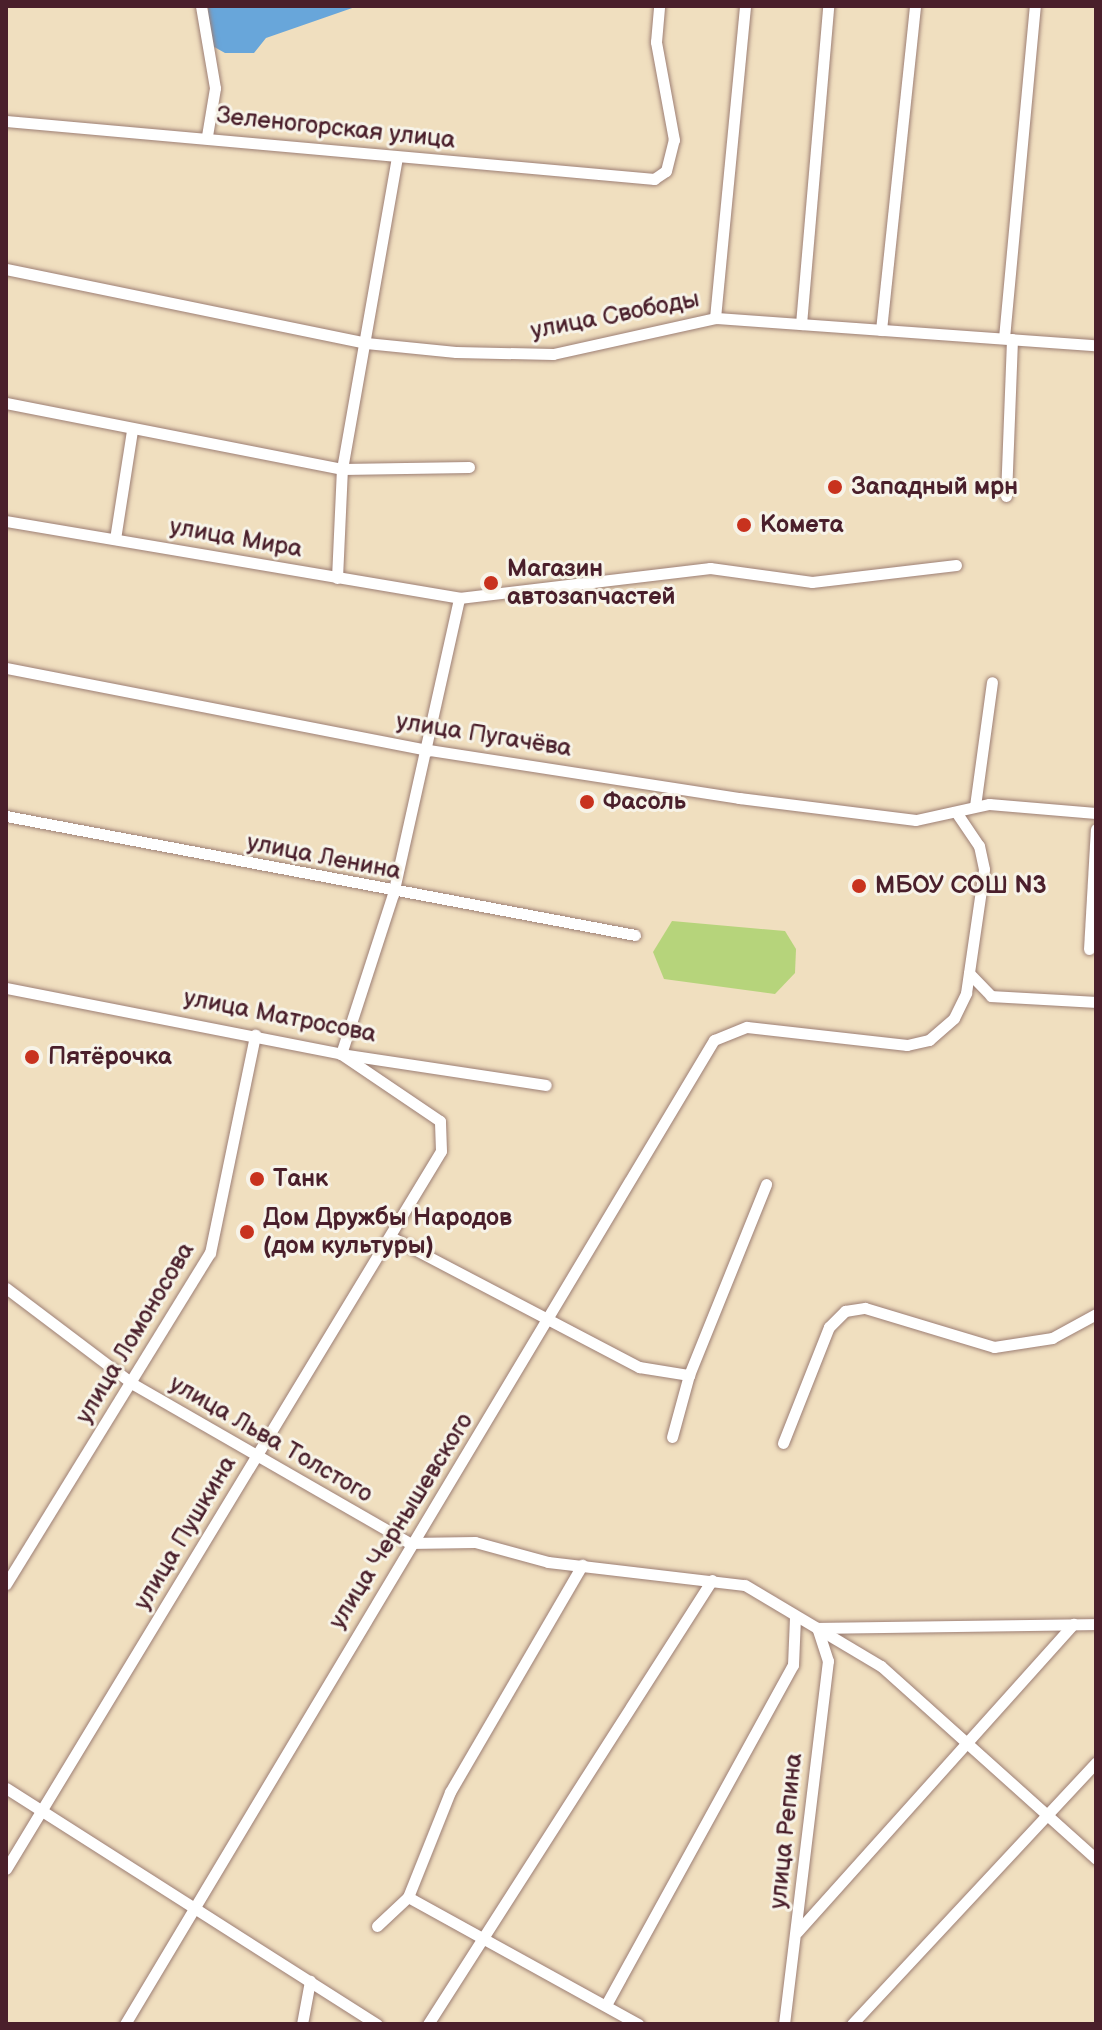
<!DOCTYPE html>
<meta charset="utf-8">
<style>
body{margin:0}
#map{position:relative;width:1102px;height:2030px;overflow:hidden;background:#f0dfbf;font-family:"Balsamiq Sans",sans-serif}
div>[style]{position:absolute}
.green>*{inset:0;background:#b6d47b}
.water>*{inset:0;background:#68a6da}
.stream>*{height:3px;margin:-1.5px;padding:0 1.5px;transform-origin:1.5px;border-radius:1.5px;background:#68a6da}
.roads{filter:drop-shadow(0 0 2px #9d7f75) drop-shadow(0 0 2px #9d7f75)}
.minor>*{height:11px;margin:-5.5px;padding:0 5.5px;transform-origin:5.5px;border-radius:5.5px;background:#fff}
.dots>*{width:22px;height:22px;translate:-50% -50%;box-sizing:border-box;border:4px solid #f7f3e8;border-radius:50%}
span{translate:-50% -50%;white-space:nowrap;text-align:center;line-height:1.15;-webkit-text-stroke:6px #f7f3e8;paint-order:stroke}
.street-label{font-size:24px;color:#4a1f2b}
.poi-label{font-size:24px;color:#4a1f2b;font-weight:700}
.left{translate:0 -50%;text-align:left}
.frame{position:absolute;inset:0;border:8px solid #4a1f2b;pointer-events:none}
</style>
<div id="map">
<div class="green">
<div style="clip-path:polygon(672px 921px,785px 931px,796px 949px,795px 973px,775px 994px,664px 979px,653px 952px)"></div>
</div>
<div class="water">
<div style="clip-path:polygon(208px 6px,358px 6px,266px 38px,254px 53px,225px 53px,209px 44px)"></div>
</div>
<div class="stream">
<div style="left:147px;top:6px;width:9px"></div>
</div>
<div class="roads">
<div class="minor">
<div style="left:201px;top:6px;width:83px;rotate:80.3deg"></div>
<div style="left:215px;top:88px;width:49px;rotate:99.5deg"></div>
<div style="left:6px;top:121px;width:651px;rotate:5.11deg"></div>
<div style="left:654px;top:179px;width:14px;rotate:-34deg"></div>
<div style="left:666px;top:171px;width:32px;rotate:-76deg"></div>
<div style="left:674px;top:140px;width:100px;rotate:-100.4deg"></div>
<div style="left:656px;top:42px;width:36px;rotate:-85deg"></div>
<div style="left:6px;top:269px;width:368px;rotate:11.6deg"></div>
<div style="left:366px;top:343px;width:90px;rotate:5.7deg"></div>
<div style="left:456px;top:352px;width:97px;rotate:1.2deg"></div>
<div style="left:553px;top:354px;width:166px;rotate:-12.5deg"></div>
<div style="left:715px;top:318px;width:382px;rotate:4.1deg"></div>
<div style="left:715px;top:318px;width:313px;rotate:-84.5deg"></div>
<div style="left:801px;top:324px;width:319px;rotate:-85.1deg"></div>
<div style="left:881px;top:330px;width:326px;rotate:-84deg"></div>
<div style="left:1004px;top:338px;width:333px;rotate:-84.7deg"></div>
<div style="left:6px;top:403px;width:342px;rotate:11.1deg"></div>
<div style="left:342px;top:469px;width:127px;rotate:-0.9deg"></div>
<div style="left:1006px;top:496px;width:157px;rotate:-87.8deg"></div>
<div style="left:6px;top:521px;width:459px;rotate:9.6deg"></div>
<div style="left:459px;top:598px;width:253px;rotate:-6.8deg"></div>
<div style="left:710px;top:568px;width:103px;rotate:7.8deg"></div>
<div style="left:812px;top:582px;width:145px;rotate:-6.7deg"></div>
<div style="left:115px;top:539px;width:109px;rotate:-81.1deg"></div>
<div style="left:337px;top:578px;width:109px;rotate:-87.4deg"></div>
<div style="left:342px;top:469px;width:316px;rotate:-80deg"></div>
<div style="left:6px;top:668px;width:431px;rotate:11deg"></div>
<div style="left:429px;top:750px;width:314px;rotate:8.8deg"></div>
<div style="left:739px;top:798px;width:178px;rotate:7.1deg"></div>
<div style="left:916px;top:820px;width:75px;rotate:-12.4deg"></div>
<div style="left:989px;top:804px;width:107px;rotate:4.8deg"></div>
<div style="left:975px;top:806px;width:125px;rotate:-82.2deg"></div>
<div style="left:6px;top:816px;width:640px;rotate:10.71deg"></div>
<div style="left:1089px;top:949px;width:120px;rotate:-86.7deg"></div>
<div style="left:969px;top:973px;width:32px;rotate:46deg"></div>
<div style="left:991px;top:996px;width:105px;rotate:3.3deg"></div>
<div style="left:6px;top:988px;width:341px;rotate:11.1deg"></div>
<div style="left:341px;top:1054px;width:207px;rotate:8.6deg"></div>
<div style="left:341px;top:1054px;width:168px;rotate:-72deg"></div>
<div style="left:393px;top:894px;width:303px;rotate:-77.4deg"></div>
<div style="left:393px;top:1238px;width:278px;rotate:27.7deg"></div>
<div style="left:639px;top:1367px;width:51px;rotate:9.1deg"></div>
<div style="left:6px;top:1288px;width:159px;rotate:37.1deg"></div>
<div style="left:133px;top:1384px;width:319px;rotate:29.9deg"></div>
<div style="left:409px;top:1543px;width:66px;rotate:-0.9deg"></div>
<div style="left:475px;top:1542px;width:76px;rotate:15.3deg"></div>
<div style="left:548px;top:1562px;width:198px;rotate:6.7deg"></div>
<div style="left:745px;top:1585px;width:158px;rotate:30.8deg"></div>
<div style="left:881px;top:1666px;width:289px;rotate:41.9deg"></div>
<div style="left:672px;top:1437px;width:64px;rotate:-74.7deg"></div>
<div style="left:689px;top:1375px;width:206px;rotate:-68deg"></div>
<div style="left:783px;top:1443px;width:125px;rotate:-68.4deg"></div>
<div style="left:829px;top:1327px;width:23px;rotate:-45deg"></div>
<div style="left:845px;top:1311px;width:20px;rotate:-9deg"></div>
<div style="left:865px;top:1308px;width:135px;rotate:16.8deg"></div>
<div style="left:994px;top:1347px;width:59px;rotate:-8.8deg"></div>
<div style="left:1052px;top:1338px;width:50px;rotate:-28.6deg"></div>
<div style="left:6px;top:1584px;width:389px;rotate:-58.4deg"></div>
<div style="left:210px;top:1253px;width:223px;rotate:-78.3deg"></div>
<div style="left:6px;top:1788px;width:440px;rotate:32.5deg"></div>
<div style="left:6px;top:1869px;width:839px;rotate:-58.79deg"></div>
<div style="left:441px;top:1151px;width:30px;rotate:-92deg"></div>
<div style="left:440px;top:1121px;width:120px;rotate:-145.9deg"></div>
<div style="left:408px;top:1897px;width:263px;rotate:28.9deg"></div>
<div style="left:377px;top:1926px;width:42px;rotate:-43.1deg"></div>
<div style="left:408px;top:1897px;width:113px;rotate:-68.2deg"></div>
<div style="left:450px;top:1792px;width:263px;rotate:-59.8deg"></div>
<div style="left:797px;top:1932px;width:414px;rotate:-48.1deg"></div>
<div style="left:607px;top:2003px;width:386px;rotate:-61.2deg"></div>
<div style="left:793px;top:1665px;width:48px;rotate:-87.6deg"></div>
<div style="left:125px;top:2024px;width:1147px;rotate:-59.1deg"></div>
<div style="left:714px;top:1040px;width:35px;rotate:-22deg"></div>
<div style="left:747px;top:1027px;width:161px;rotate:6.4deg"></div>
<div style="left:907px;top:1045px;width:23px;rotate:-13deg"></div>
<div style="left:929px;top:1040px;width:33px;rotate:-41deg"></div>
<div style="left:954px;top:1018px;width:28px;rotate:-64deg"></div>
<div style="left:966px;top:993px;width:125px;rotate:-81.7deg"></div>
<div style="left:984px;top:869px;width:24px;rotate:-102deg"></div>
<div style="left:979px;top:846px;width:40px;rotate:-124deg"></div>
<div style="left:302px;top:2024px;width:44px;rotate:-79.5deg"></div>
<div style="left:428px;top:2024px;width:527px;rotate:-57.4deg"></div>
<div style="left:784px;top:2024px;width:366px;rotate:-83.1deg"></div>
<div style="left:828px;top:1661px;width:35px;rotate:-108deg"></div>
<div style="left:817px;top:1628px;width:279px;rotate:-0.8deg"></div>
<div style="left:852px;top:2024px;width:358px;rotate:-47deg"></div>
</div>
</div>
<div class="dots">
<div style="left:835px;top:487px;background:#c8321e"></div>
<div style="left:744px;top:525px;background:#c8321e"></div>
<div style="left:491px;top:583px;background:#c8321e"></div>
<div style="left:587px;top:802px;background:#c8321e"></div>
<div style="left:859px;top:886px;background:#c8321e"></div>
<div style="left:32px;top:1057px;background:#c8321e"></div>
<div style="left:257px;top:1179px;background:#c8321e"></div>
<div style="left:247px;top:1232px;background:#c8321e"></div>
</div>
<div class="street-label">
<span style="left:336px;top:128px;rotate:6deg">Зеленогорская улица</span>
<span style="left:615px;top:315px;rotate:-11deg">улица Свободы</span>
<span style="left:236px;top:538px;rotate:10deg">улица Мира</span>
<span style="left:484px;top:735px;rotate:9deg">улица Пугачёва</span>
<span style="left:324px;top:857px;rotate:11deg">улица Ленина</span>
<span style="left:280px;top:1016px;rotate:11deg">улица Матросова</span>
<span style="left:135px;top:1333px;rotate:-59deg">улица Ломоносова</span>
<span style="left:271px;top:1439px;rotate:30deg">улица Льва Толстого</span>
<span style="left:401px;top:1521px;rotate:-58deg">улица Чернышевского</span>
<span style="left:185px;top:1533px;rotate:-59deg">улица Пушкина</span>
<span style="left:786px;top:1831px;rotate:-84deg">улица Репина</span>
</div>
<div class="poi-label">
<span class="left" style="left:851px;top:487px">Западный мрн</span>
<span class="left" style="left:760px;top:525px">Комета</span>
<span class="left" style="left:507px;top:583px">Магазин<br>автозапчастей</span>
<span class="left" style="left:603px;top:802px">Фасоль</span>
<span class="left" style="left:875px;top:886px">МБОУ СОШ N3</span>
<span class="left" style="left:48px;top:1057px">Пятёрочка</span>
<span class="left" style="left:273px;top:1179px">Танк</span>
<span class="left" style="left:263px;top:1232px">Дом Дружбы Народов<br>(дом культуры)</span>
</div>
<div class="frame"></div>
</div>
